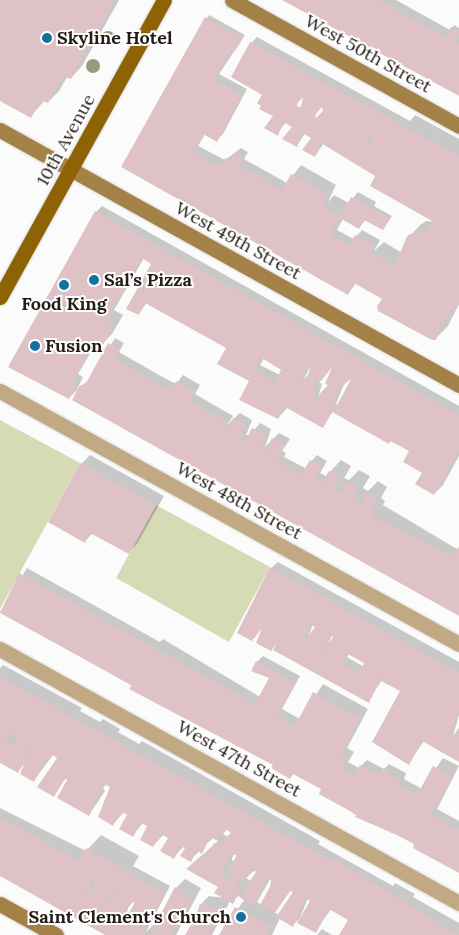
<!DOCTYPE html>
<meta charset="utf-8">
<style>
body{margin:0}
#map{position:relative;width:459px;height:935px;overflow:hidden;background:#fbfbfb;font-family:Lora,serif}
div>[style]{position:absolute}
.green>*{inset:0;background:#d6dab5}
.shadow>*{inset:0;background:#0003}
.building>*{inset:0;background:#dfc2c5}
.roads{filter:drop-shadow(0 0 1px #d9d7d7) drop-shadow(0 0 1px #d9d7d7)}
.street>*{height:15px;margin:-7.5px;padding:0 7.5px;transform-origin:7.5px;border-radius:7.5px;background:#c1a984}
.secondary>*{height:15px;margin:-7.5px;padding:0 7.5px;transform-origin:7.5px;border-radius:7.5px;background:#a48147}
.primary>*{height:15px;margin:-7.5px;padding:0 7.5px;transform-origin:7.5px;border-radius:7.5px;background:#8e6306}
.trees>*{width:14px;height:14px;margin:-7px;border-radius:50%;background:#989a79}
.dots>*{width:14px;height:14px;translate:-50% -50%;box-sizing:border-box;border:2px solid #fff;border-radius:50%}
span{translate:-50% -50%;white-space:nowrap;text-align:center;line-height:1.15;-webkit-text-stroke:4px #fff;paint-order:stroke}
.poi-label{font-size:18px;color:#241b17;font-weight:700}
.left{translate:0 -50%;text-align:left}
.right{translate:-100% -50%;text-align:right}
.street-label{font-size:18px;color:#241b17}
</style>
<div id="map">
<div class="green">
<div style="clip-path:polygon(0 420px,80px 463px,0 609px)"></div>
<div style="clip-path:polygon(156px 505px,270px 567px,229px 642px,116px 578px)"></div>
</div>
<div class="shadow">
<div style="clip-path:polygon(0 0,119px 0,82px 66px,71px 78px,67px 77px,59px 91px,48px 102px,45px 100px,31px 116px,0 99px)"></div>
<div style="clip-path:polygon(285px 0,396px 0,450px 30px,454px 25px,459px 28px,459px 95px)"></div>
<div style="clip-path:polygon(evenodd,209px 15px,245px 35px,219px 74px,247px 89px,223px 134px,216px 140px,205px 134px,198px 146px,225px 160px,241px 148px,248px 152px,244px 159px,287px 183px,301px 165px,336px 185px,328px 202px,334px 195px,349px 203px,358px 192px,376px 202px,374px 206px,392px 216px,383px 229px,366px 219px,359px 228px,343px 219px,337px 230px,354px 239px,362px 230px,380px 240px,374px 251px,384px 242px,402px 253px,409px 237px,420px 225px,426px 221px,438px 222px,377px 175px,324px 143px,315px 156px,312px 137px,305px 133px,297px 146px,294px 127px,286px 122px,277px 134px,275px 115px,263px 94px,232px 77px,251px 43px,257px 37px,410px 121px,415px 115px,459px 139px,459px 304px,448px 326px,436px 338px,383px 298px,356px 283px,348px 294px,123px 167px,209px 15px,304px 94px,301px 108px,295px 105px,304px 94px,209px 15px,323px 105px,324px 111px,313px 122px,318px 108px,323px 105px)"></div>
<div style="clip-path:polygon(evenodd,102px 206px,459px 406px,459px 456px,443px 485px,434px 494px,411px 451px,333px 411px,323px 426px,288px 407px,278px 418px,228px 348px,147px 303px,138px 314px,153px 263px,144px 258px,114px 310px,123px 315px,112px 334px,103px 343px,98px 340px,78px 374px,83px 377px,77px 389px,89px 380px,115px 338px,124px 343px,119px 352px,159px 375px,176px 384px,183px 375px,200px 385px,195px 394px,233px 416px,227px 425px,240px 413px,252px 420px,246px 435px,250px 435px,260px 423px,271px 429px,265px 447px,279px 433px,290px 439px,282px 451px,286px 453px,284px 457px,305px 468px,317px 455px,327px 461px,320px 473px,326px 476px,341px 460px,351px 466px,344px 478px,349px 480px,359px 470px,370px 476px,363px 488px,368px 491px,378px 481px,387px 487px,381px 498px,385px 501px,383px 505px,457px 549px,459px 547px,459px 614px,79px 388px,69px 398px,96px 212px,102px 206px,264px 358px,283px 369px,280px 375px,260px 365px,264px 358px,102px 206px,333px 365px,330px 385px,318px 397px,322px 384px,319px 382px,333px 365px,102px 206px,310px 367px,312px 368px,304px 382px,303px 381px,310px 367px,102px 206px,353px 376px,337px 405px,336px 404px,344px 384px,353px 376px)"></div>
<div style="clip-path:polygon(90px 455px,164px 496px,137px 544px,128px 553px,93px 533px,85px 541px,81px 464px)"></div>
<div style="clip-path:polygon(evenodd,278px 562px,459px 662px,459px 715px,453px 736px,459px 730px,459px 760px,424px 741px,409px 763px,402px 691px,382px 680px,368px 701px,279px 642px,271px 649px,263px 627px,271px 568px,278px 562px,313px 624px,316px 626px,309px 636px,309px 635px,313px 624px,278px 562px,332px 635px,335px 636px,331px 643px,329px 642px,332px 635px,278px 562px,350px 653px,366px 663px,364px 667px,347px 657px,350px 653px)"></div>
<div style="clip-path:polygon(27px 568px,160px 642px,163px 639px,260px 697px,271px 678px,257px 662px,263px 656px,300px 676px,282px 709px,300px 719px,323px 684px,368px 709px,347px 748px,354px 752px,348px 762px,359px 768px,367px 760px,384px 769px,389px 764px,406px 773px,404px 779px,422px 789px,443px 758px,459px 766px,437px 809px,459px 821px,459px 872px,419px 840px,394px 834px,357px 816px,323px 789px,294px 773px,290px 777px,274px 765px,0 612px)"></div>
<div style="clip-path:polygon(evenodd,3px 665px,82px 708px,80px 711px,100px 722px,103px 719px,120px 729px,118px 732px,139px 744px,142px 741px,320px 841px,318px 844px,393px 886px,395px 883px,415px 894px,413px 897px,459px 923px,459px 935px,341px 935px,350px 919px,331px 909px,315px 932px,311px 900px,308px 898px,300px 918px,293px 925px,280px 918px,272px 935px,219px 935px,245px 899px,239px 896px,230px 901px,212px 935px,188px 935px,200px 905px,209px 896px,225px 898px,219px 886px,197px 860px,219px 840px,214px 837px,190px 860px,184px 846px,174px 857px,169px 837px,164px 834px,153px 846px,149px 826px,143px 823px,133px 835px,129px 815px,124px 812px,113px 824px,104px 801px,112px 787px,106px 784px,103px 789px,105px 791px,89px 815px,69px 779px,66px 778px,54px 795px,59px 758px,53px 755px,34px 780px,25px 763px,18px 771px,0 761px,0 668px,3px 665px,228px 828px,232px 832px,228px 837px,223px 834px,228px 828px,3px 665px,235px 852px,239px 852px,233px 862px,232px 858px,235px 852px,3px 665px,255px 870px,258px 871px,251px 881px,246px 878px,255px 870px,3px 665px,272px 876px,271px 888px,262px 905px,257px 902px,272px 876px,3px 665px,291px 890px,295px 892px,280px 915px,274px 912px,291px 890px)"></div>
<div style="clip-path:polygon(evenodd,0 808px,86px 851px,101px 835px,139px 856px,133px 866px,170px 886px,146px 932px,153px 925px,157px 926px,176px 888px,185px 879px,201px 888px,176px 935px,107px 935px,0 875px,0 808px,137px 897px,138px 897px,123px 924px,122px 915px,137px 897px)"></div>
<div style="clip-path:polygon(322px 929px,332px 935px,317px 935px)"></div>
</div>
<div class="building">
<div style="clip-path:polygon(0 0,115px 0,71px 79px,63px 77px,48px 103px,41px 100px,31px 118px,0 101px)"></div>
<div style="clip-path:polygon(282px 0,379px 0,445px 37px,451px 27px,459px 32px,454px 42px,459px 44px,459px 96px)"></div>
<div style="clip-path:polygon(evenodd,205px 17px,243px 38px,235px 51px,231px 49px,214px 80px,242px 96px,217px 142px,203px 134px,193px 152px,220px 167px,225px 158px,230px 161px,234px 154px,243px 158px,239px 166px,282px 190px,291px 174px,328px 194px,322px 206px,341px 216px,351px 197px,390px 219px,383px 230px,364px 220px,359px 229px,340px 218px,330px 235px,349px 245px,355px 235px,375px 246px,371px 253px,395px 266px,407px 236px,417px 231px,425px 233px,432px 221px,370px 186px,375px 176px,321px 143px,315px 157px,302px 150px,311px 138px,302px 133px,297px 147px,282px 139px,292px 127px,283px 122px,278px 136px,264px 128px,273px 116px,259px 109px,261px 106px,257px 103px,262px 95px,231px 77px,250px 42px,459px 156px,459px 303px,443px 323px,436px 340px,432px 340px,378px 311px,377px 306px,382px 299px,354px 283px,348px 295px,121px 167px,205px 17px,303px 97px,301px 107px,298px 107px,297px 104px,303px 97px,205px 17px,322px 107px,323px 111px,316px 118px,315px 115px,322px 107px,205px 17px,372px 135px,373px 138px,367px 145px,369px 136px,372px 135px)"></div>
<div style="clip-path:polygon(evenodd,95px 211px,459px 415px,459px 451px,434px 495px,415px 484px,422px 473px,403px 462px,409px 451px,390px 441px,389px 444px,332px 412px,323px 428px,285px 407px,278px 419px,239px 400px,249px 381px,217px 364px,226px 348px,145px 303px,139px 315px,126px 309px,151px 264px,142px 258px,107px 320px,114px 324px,103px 345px,96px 340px,73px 381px,78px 384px,69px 399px,8px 367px,95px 211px,262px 358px,281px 370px,275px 382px,255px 371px,262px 358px,95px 211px,313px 358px,308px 375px,295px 389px,313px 358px,95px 211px,332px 367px,325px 384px,328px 385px,314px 400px,316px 390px,313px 388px,318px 379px,321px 381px,332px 367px,95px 211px,351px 378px,346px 391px,333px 411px,338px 391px,351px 378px)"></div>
<div style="clip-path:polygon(108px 343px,119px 350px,114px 359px,152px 380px,171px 390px,176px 381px,195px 391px,189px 401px,228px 422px,223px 430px,227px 430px,233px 418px,246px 426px,241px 441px,245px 441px,252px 428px,266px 435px,260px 452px,262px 449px,266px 451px,272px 438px,285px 446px,277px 458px,281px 460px,279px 463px,298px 474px,303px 472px,310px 460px,322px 467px,315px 479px,322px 483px,329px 471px,341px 477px,334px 489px,340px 493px,347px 481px,359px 488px,352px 500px,360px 504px,365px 492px,377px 498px,371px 510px,375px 512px,372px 517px,451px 555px,459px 547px,459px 616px,72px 400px,80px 385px,84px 387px)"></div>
<div style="clip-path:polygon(80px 463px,156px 505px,129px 554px,90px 533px,85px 543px,48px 522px)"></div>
<div style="clip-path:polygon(evenodd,270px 567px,459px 673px,459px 713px,448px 735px,449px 738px,452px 737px,459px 728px,459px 762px,422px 741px,409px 765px,372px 742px,400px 691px,381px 681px,387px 666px,369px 703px,273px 650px,280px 638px,271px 651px,256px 643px,262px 628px,252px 641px,237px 633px,270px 567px,311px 625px,315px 627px,303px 643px,304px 637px,311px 625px,270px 567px,330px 635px,333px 637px,321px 654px,322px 649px,330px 635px,270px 567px,348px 654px,364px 663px,359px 673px,342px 664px,348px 654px)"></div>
<div style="clip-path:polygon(19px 573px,255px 704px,269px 678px,251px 671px,256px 661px,295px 683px,277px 716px,295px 726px,313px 692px,360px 719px,341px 754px,348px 758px,343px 768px,354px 775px,360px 765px,378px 775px,382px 769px,401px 780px,398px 785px,417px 795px,433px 766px,452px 776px,431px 815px,459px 830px,459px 873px,413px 848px,414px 844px,395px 834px,355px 817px,357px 815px,319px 794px,321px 789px,293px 774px,290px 779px,271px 768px,273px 765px,129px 689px,132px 685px,0 613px)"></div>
<div style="clip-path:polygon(evenodd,0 677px,332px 861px,333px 859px,459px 935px,339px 935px,348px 920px,329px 909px,316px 933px,297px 923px,310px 901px,305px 898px,293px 927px,276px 917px,293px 892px,290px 891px,275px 913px,260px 905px,270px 887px,271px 880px,267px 878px,254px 906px,239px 897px,256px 872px,252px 869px,245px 881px,240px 878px,235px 886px,241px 889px,233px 904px,214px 893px,218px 887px,186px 869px,202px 855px,206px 857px,214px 843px,218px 845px,231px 833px,225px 828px,218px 841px,210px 837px,202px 854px,197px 850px,191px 862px,180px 856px,185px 848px,181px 846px,174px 859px,160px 851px,168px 838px,161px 834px,153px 847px,140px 840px,147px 826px,141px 823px,133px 837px,119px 829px,127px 815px,124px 813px,121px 812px,113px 826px,98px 817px,110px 787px,104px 784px,89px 816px,57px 798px,67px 780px,65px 778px,54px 797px,37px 787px,57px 758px,53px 755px,45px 762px,34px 782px,20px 774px,30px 749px,26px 747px,23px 753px,28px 755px,18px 773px,0 763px,0 677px,9px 732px,18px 740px,15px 746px,4px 740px,9px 732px,0 677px,232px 853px,237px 856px,227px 870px,233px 874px,228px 882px,222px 879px,226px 873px,223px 868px,232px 853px)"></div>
<div style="clip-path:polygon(evenodd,0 817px,79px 861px,86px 848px,165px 893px,144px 927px,145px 935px,105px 935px,0 876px,0 817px,94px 879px,94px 884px,84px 897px,90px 881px,94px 879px,0 817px,114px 891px,114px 895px,104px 908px,103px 905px,114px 891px,0 817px,134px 902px,134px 906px,124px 920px,130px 903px,134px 902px)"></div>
<div style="clip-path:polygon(175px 887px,193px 897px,172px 935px,150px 935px)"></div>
<div style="clip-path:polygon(204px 903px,221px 913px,209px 935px,185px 935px,200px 909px,199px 905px)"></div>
<div style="clip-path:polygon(235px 907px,271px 927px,267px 935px,219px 935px)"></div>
</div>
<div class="roads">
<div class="street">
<div style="left:0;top:391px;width:524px;rotate:28.86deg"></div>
<div style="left:0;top:649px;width:525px;rotate:28.96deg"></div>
</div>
<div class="secondary">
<div style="left:232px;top:0;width:260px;rotate:29deg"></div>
<div style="left:0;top:130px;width:525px;rotate:29.05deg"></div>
<div style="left:0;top:904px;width:64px;rotate:29deg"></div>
</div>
<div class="primary">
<div style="left:0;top:297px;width:339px;rotate:-61.1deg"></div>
</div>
</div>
<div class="trees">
<div style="left:108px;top:38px"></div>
<div style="left:93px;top:66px"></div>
</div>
<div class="dots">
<div style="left:47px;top:38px;background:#13709f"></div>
<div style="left:94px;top:280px;background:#13709f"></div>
<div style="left:64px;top:285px;background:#13709f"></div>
<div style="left:35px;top:346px;background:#13709f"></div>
<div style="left:241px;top:917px;background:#13709f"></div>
</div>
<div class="poi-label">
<span class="left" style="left:57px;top:38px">Skyline Hotel</span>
<span class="left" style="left:104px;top:280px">Sal’s Pizza</span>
<span style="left:64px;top:304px">Food King</span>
<span class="left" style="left:45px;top:346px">Fusion</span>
<span class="right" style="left:231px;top:917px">Saint Clement's Church</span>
</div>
<div class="street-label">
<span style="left:368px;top:54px;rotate:29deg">West 50th Street</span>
<span style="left:66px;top:140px;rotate:-61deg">10th Avenue</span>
<span style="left:238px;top:241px;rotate:29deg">West 49th Street</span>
<span style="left:239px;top:501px;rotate:29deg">West 48th Street</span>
<span style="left:239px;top:759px;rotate:29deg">West 47th Street</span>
</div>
</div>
